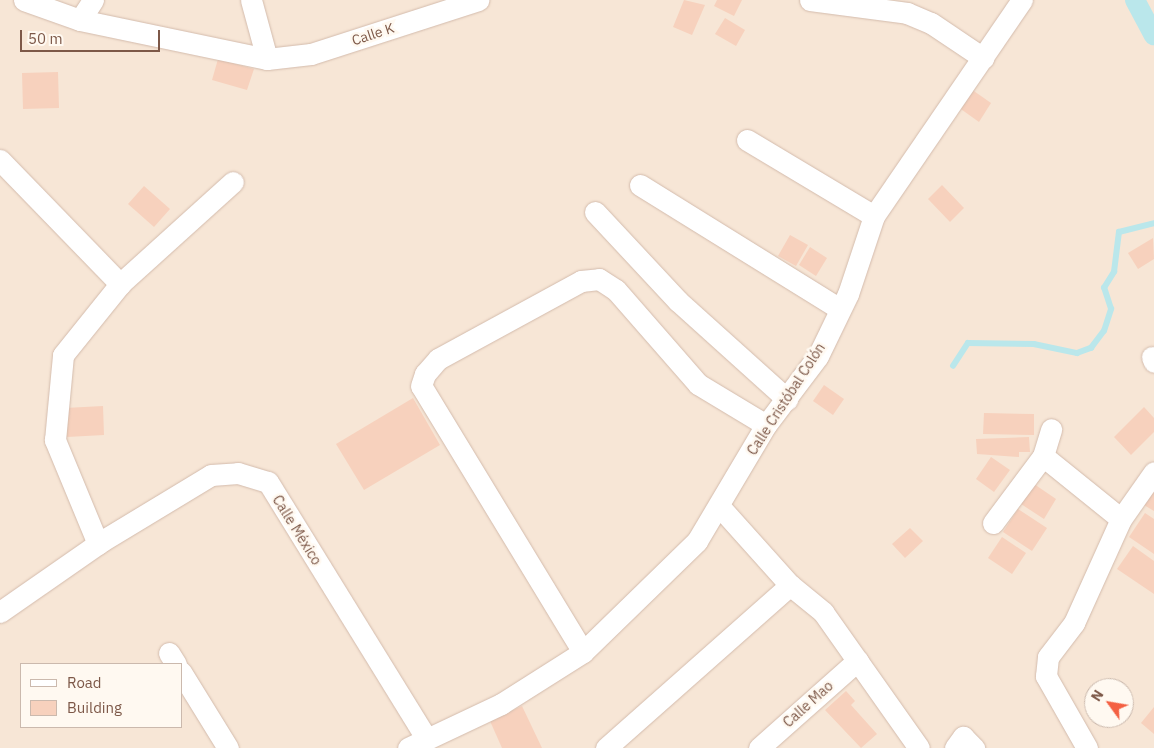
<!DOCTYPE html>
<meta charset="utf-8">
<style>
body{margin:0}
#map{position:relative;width:1154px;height:748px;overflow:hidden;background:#fef5e8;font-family:"IBM Plex Sans",sans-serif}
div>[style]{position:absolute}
.residential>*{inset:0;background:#f7e6d6}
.stream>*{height:5.5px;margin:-2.75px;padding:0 2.75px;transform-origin:2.75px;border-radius:2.75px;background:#bae7eb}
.canal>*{height:20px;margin:-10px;padding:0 10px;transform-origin:10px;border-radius:10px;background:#bae7eb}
.building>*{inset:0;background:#f7d1bd}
.roads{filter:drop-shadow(0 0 1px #d3bbac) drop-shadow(0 0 1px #d3bbac)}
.minor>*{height:21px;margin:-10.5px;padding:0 10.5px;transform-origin:10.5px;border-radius:10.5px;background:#fff}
span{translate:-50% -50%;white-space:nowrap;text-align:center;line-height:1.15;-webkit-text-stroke:5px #fff9f1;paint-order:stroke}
.street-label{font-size:14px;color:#7d5848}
.legend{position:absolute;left:20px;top:663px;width:162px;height:65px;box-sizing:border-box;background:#fff9f1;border:1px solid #cbb9ad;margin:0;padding:6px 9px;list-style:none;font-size:15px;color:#7d5848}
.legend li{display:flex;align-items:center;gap:10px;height:25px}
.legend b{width:25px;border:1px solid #cbb9ad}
.north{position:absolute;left:1084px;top:678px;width:50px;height:50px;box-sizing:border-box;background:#fff9f1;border:1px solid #cbb9ad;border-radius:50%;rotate:302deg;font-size:14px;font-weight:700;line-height:20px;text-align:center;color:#7d5848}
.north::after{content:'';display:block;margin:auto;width:18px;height:22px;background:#f46042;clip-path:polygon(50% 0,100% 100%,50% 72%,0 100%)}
.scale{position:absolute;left:20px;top:30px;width:140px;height:22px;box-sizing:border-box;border:2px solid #7d5848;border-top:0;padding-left:6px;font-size:15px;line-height:18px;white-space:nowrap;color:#7d5848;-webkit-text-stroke:4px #fff9f1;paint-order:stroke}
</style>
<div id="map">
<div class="residential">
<div style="clip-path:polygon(evenodd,0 0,1154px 0,1154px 748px,0 748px,0 0,21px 664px,181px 664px,181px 727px,21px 727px,21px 664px,0 0,1094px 688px,1124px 688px,1124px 718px,1094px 718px,1094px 688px)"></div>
</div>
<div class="stream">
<div style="left:953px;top:366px;width:27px;rotate:-57deg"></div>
<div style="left:968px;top:343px;width:66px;rotate:0.9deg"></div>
<div style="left:1034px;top:344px;width:44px;rotate:11.8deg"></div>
<div style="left:1077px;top:353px;width:15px;rotate:-20deg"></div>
<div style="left:1091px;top:348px;width:21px;rotate:-53deg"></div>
<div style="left:1104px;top:331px;width:23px;rotate:-72deg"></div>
<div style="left:1111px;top:309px;width:22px;rotate:-108deg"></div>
<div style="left:1104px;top:288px;width:19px;rotate:-58deg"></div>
<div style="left:1114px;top:272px;width:40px;rotate:-82.9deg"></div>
<div style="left:1119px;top:232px;width:36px;rotate:-14deg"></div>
</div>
<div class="canal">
<div style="left:1135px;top:0;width:40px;rotate:62deg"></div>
</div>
<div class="building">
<div style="clip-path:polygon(684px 0,705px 5px,692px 35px,673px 27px)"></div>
<div style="clip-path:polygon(717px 0,742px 0,734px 16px,714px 6px)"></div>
<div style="clip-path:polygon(725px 18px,745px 30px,736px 46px,715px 34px)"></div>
<div style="clip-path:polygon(218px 59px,254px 69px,247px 90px,212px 80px)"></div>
<div style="clip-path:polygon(58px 72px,59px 108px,23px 109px,22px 73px)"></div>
<div style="clip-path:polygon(971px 89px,991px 103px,979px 122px,958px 107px)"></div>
<div style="clip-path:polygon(942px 185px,964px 208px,950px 222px,928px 199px)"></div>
<div style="clip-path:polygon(144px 186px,170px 209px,154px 227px,128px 204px)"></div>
<div style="clip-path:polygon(790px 235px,808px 245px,796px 266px,778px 256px)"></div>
<div style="clip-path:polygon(1153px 238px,1154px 259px,1138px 269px,1128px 253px)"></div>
<div style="clip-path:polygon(810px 247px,827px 258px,816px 276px,799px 265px)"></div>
<div style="clip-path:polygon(824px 385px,844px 399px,833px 415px,813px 401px)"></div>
<div style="clip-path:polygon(413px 398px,440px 445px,364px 490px,336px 444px)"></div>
<div style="clip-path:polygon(103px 406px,104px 435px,67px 437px,65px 408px)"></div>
<div style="clip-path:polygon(1144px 407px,1154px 418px,1154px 432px,1131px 455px,1114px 437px)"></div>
<div style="clip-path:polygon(984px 413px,1034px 414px,1034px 435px,983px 434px)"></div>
<div style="clip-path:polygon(1029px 437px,1030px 452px,1019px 452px,1019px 457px,977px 454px,976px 439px)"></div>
<div style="clip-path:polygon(991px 457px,1010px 470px,994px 492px,976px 479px)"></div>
<div style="clip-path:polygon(1034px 484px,1056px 499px,1044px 519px,1021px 504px)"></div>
<div style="clip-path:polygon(1154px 488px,1154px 511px,1144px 505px)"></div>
<div style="clip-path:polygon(1018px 509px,1047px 528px,1032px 551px,1003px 532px)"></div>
<div style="clip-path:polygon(1145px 513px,1154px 519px,1154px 554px,1129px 537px)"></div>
<div style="clip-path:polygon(910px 528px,923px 541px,905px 558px,892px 544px)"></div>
<div style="clip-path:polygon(1002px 537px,1026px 553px,1012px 574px,988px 558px)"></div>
<div style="clip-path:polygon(1133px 546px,1154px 561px,1154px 594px,1117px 569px)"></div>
<div style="clip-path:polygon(846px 691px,855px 701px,851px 705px,877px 734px,861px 748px,825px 710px)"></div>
<div style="clip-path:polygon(522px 706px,542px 748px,502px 748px,490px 721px)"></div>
<div style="clip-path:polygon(1154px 707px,1154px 734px,1141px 723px)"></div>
</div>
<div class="roads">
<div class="minor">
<div style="left:24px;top:0;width:59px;rotate:19.7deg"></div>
<div style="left:80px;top:20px;width:191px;rotate:11.8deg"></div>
<div style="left:267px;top:59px;width:44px;rotate:-6.5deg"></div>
<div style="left:311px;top:54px;width:176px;rotate:-17.9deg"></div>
<div style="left:251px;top:0;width:61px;rotate:74.8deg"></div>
<div style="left:810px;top:0;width:98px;rotate:7.6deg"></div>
<div style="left:907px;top:13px;width:26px;rotate:23deg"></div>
<div style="left:931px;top:23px;width:63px;rotate:33.9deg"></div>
<div style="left:80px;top:20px;width:24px;rotate:-57deg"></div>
<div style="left:747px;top:140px;width:148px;rotate:30.9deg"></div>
<div style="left:0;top:160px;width:173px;rotate:45.9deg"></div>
<div style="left:640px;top:185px;width:235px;rotate:31.8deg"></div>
<div style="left:595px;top:212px;width:122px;rotate:47deg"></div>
<div style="left:678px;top:301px;width:147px;rotate:42deg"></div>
<div style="left:1152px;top:357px;width:5px;rotate:68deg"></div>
<div style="left:1043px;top:456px;width:100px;rotate:38.9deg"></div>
<div style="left:720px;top:507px;width:105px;rotate:48.1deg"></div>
<div style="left:790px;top:585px;width:43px;rotate:39.3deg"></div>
<div style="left:823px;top:612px;width:166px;rotate:54.8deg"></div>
<div style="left:993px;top:523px;width:84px;rotate:-53.3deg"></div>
<div style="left:1043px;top:456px;width:28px;rotate:-73deg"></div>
<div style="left:98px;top:544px;width:113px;rotate:-112.5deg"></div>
<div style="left:55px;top:440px;width:85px;rotate:-84.6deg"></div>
<div style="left:63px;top:355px;width:91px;rotate:-51.2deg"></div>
<div style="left:120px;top:284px;width:152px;rotate:-42.1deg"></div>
<div style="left:0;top:612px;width:124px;rotate:-34.8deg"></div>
<div style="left:102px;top:541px;width:127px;rotate:-31.2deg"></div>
<div style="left:211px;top:475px;width:27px;rotate:-4deg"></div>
<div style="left:238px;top:473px;width:31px;rotate:17deg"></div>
<div style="left:268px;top:482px;width:302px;rotate:58.3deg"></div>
<div style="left:583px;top:652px;width:311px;rotate:-121.3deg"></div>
<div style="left:421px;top:386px;width:13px;rotate:-72deg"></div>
<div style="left:425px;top:374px;width:20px;rotate:-49deg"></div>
<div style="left:438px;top:359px;width:163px;rotate:-28.6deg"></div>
<div style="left:581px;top:281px;width:18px;rotate:-6deg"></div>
<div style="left:599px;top:279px;width:20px;rotate:33deg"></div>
<div style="left:616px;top:290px;width:125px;rotate:48.9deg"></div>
<div style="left:698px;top:384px;width:79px;rotate:31.1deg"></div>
<div style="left:169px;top:653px;width:13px;rotate:58deg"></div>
<div style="left:181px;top:672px;width:89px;rotate:58.3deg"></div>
<div style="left:408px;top:748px;width:103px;rotate:-25.3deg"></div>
<div style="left:501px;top:704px;width:97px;rotate:-32.4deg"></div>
<div style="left:583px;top:652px;width:159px;rotate:-44.2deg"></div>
<div style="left:697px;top:541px;width:135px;rotate:-59.3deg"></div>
<div style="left:766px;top:425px;width:86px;rotate:-53deg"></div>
<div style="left:818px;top:356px;width:69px;rotate:-64.2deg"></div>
<div style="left:848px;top:294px;width:82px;rotate:-71.6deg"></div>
<div style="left:874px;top:216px;width:262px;rotate:-55.6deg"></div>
<div style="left:606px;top:748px;width:246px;rotate:-41.5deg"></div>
<div style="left:759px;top:748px;width:132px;rotate:-41.6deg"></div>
<div style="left:955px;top:748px;width:14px;rotate:-54deg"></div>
<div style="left:963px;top:737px;width:16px;rotate:45deg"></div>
<div style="left:1087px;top:748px;width:83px;rotate:-119.7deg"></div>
<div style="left:1046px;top:676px;width:19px;rotate:-84deg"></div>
<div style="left:1048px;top:657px;width:43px;rotate:-52.6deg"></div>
<div style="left:1074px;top:623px;width:114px;rotate:-65.7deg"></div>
<div style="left:1121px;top:519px;width:57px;rotate:-54.9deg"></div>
</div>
</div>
<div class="street-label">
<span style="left:373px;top:34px;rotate:-18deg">Calle K</span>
<span style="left:786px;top:399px;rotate:-57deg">Calle Cristóbal Colón</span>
<span style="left:297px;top:530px;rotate:58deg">Calle México</span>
<span style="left:808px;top:704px;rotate:-42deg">Calle Mao</span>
</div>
<ul class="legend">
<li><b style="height:6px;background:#fff"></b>Road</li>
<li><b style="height:14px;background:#f7d1bd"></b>Building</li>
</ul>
<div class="north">N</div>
<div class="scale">50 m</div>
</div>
